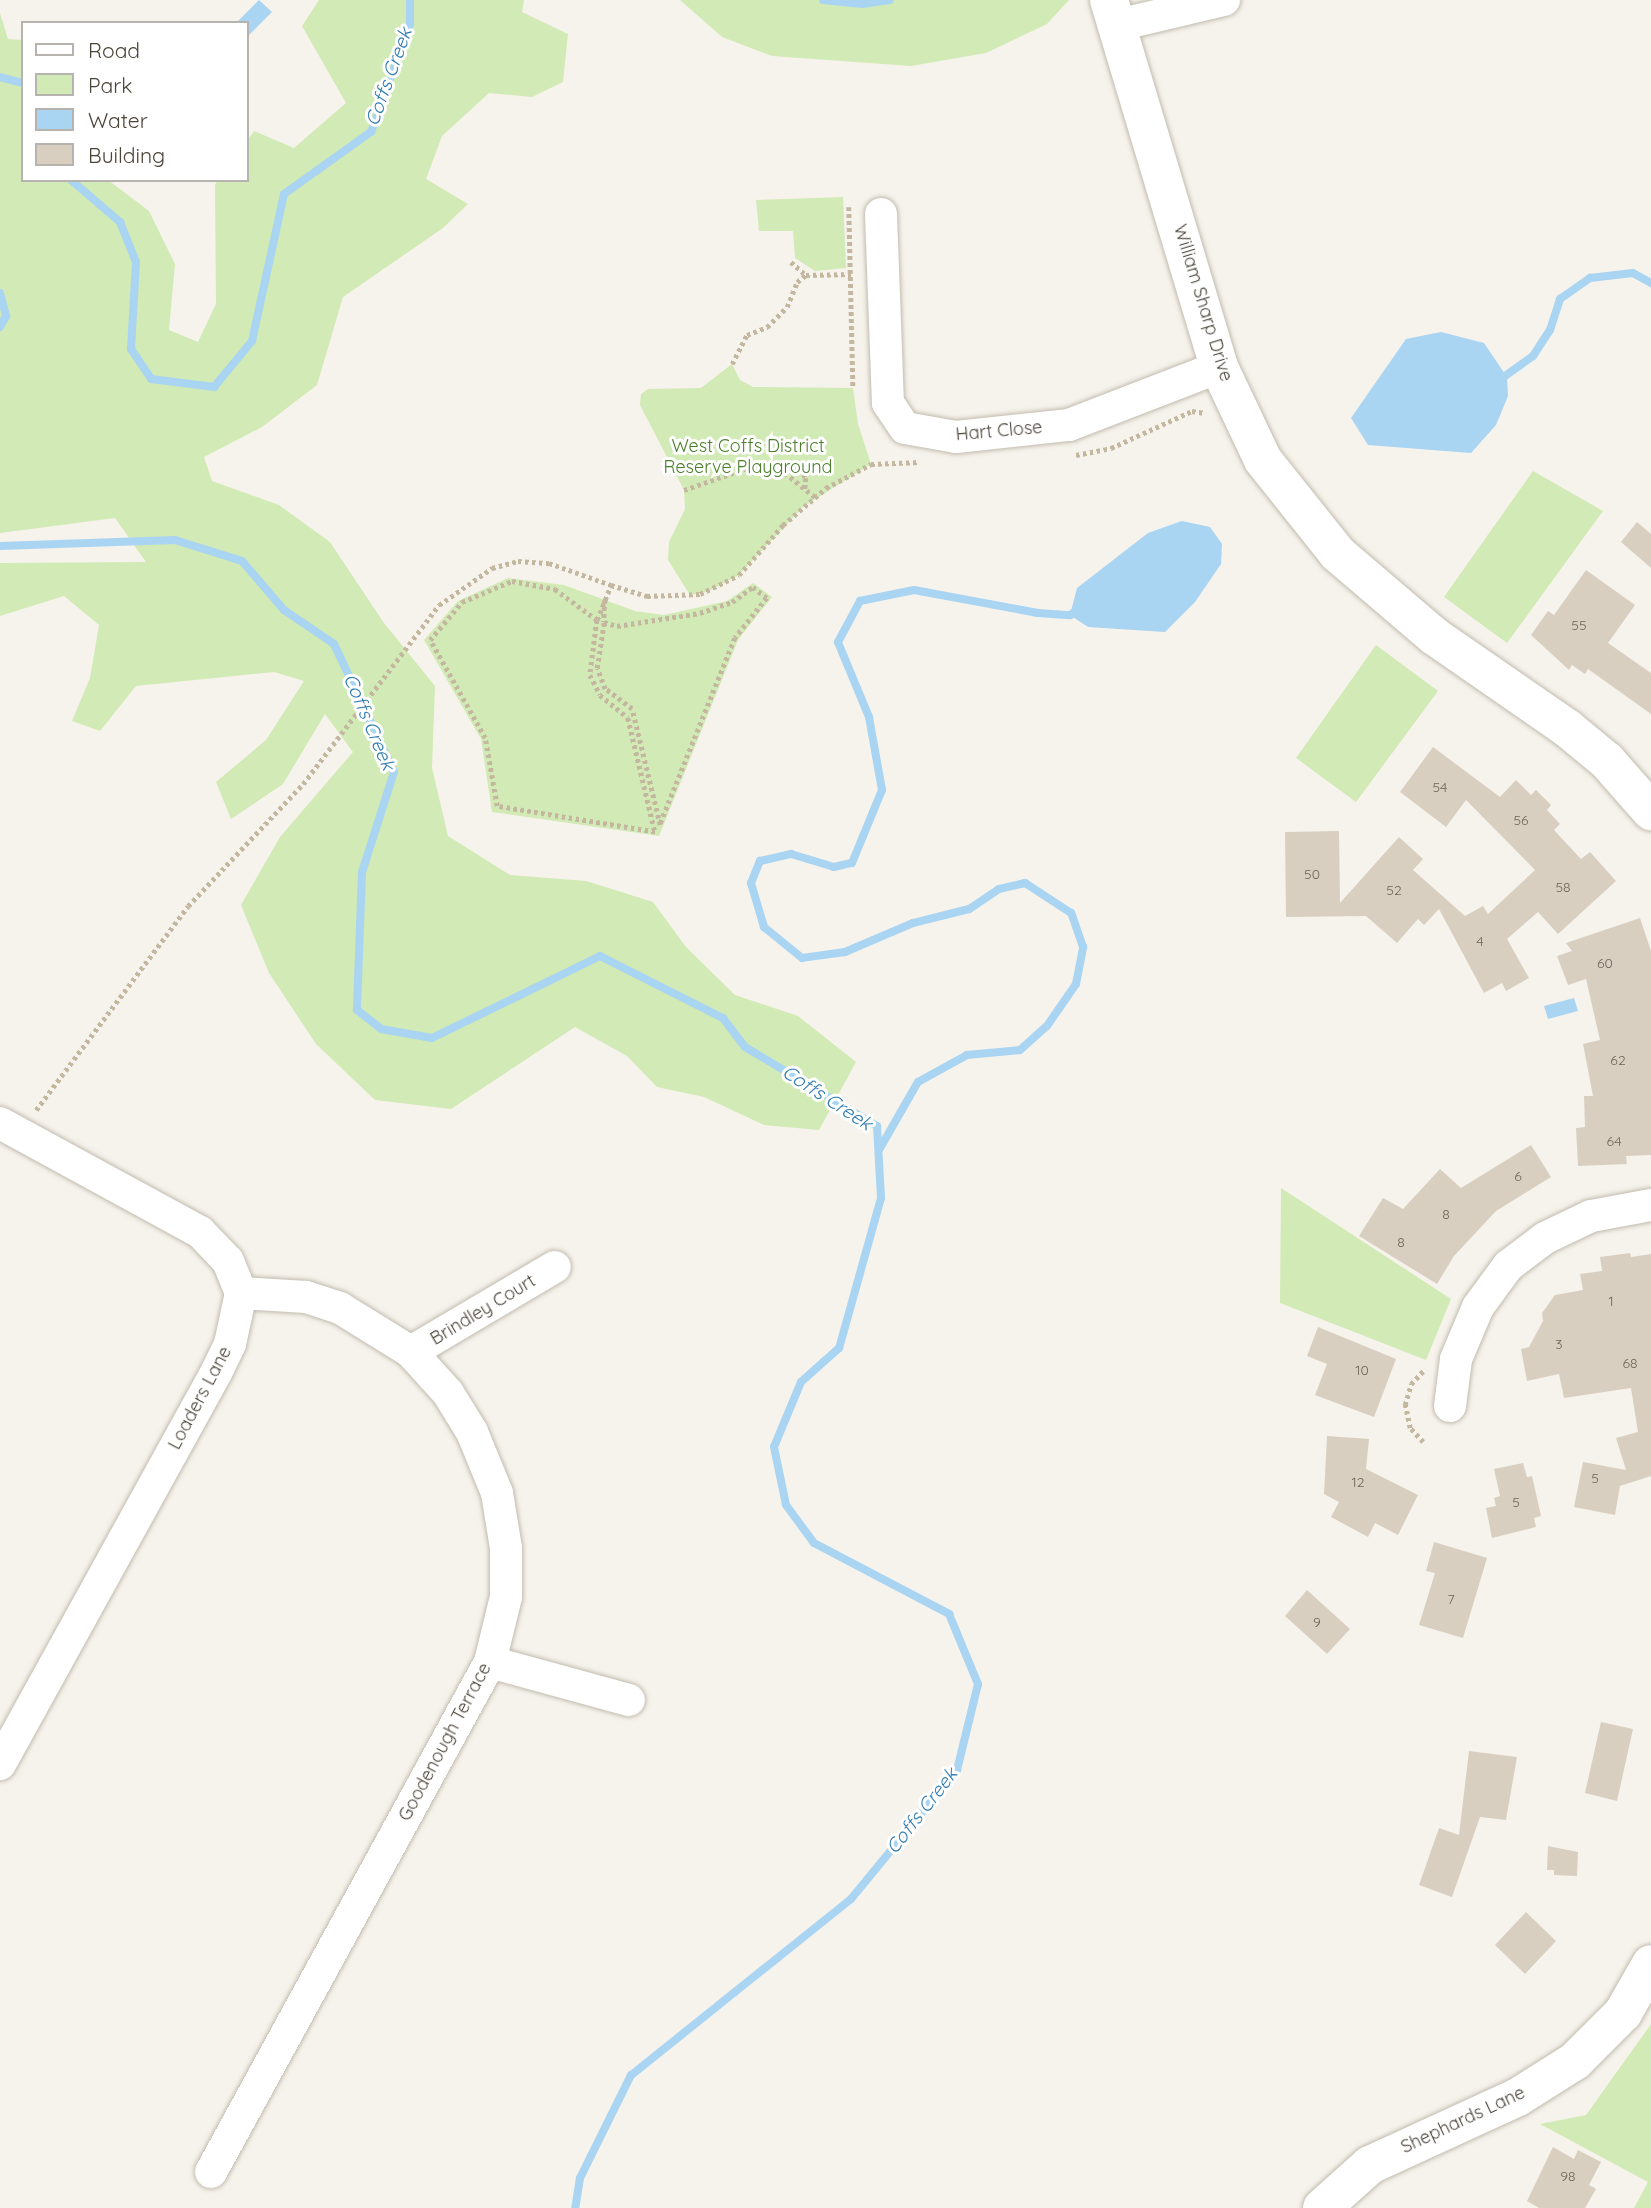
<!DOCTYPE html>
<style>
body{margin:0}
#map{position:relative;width:1651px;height:2208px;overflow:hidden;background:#f6f3ec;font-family:Quicksand,sans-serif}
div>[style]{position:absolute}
.green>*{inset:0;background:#d2eab5}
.water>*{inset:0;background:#a9d4f2}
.stream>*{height:8px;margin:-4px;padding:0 4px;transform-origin:4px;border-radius:4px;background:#a9d4f2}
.building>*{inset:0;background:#d8cfc1}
.path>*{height:4.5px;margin-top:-2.25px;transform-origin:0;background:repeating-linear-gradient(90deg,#c4b79f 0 3.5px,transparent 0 7px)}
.roads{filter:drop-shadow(0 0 2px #c2bbae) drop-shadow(0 0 2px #c2bbae)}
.minor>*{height:32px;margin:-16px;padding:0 16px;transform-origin:16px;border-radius:16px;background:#fff}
.tertiary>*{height:38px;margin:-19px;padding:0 19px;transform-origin:19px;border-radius:19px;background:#fff}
span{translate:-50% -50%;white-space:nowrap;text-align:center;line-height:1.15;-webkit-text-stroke:6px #fff;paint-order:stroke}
.number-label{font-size:14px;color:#6e675b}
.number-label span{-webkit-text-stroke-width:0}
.street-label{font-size:18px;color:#4b4439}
.park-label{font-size:18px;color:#4a7f2a}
.water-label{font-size:19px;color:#2e7ab2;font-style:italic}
.legend{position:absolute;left:21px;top:21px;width:228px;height:161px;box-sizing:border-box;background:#fff;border:2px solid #b7b4b0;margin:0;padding:9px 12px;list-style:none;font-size:21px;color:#4b4439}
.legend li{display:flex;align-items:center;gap:14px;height:35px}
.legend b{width:35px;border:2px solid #b7b4b0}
</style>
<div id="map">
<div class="green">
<div style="clip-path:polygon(319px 0,524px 0,522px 12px,568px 34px,563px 82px,532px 97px,489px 93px,442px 136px,426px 179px,468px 204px,443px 228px,343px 297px,317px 385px,262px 427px,204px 457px,212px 481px,279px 505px,330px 542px,384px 623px,435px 686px,432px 768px,448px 836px,510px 875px,586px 881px,653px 902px,686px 947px,735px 995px,798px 1016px,856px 1062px,819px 1130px,764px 1125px,704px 1097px,657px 1087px,627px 1056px,575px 1027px,451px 1109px,375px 1100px,316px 1044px,269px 973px,241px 905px,280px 837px,353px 752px,325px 714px,283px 784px,231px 819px,216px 782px,266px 740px,304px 681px,274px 672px,136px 686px,100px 731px,72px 721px,90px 678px,99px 625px,64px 596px,0 616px,0 563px,146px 562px,115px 518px,0 533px,0 13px,8px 39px,23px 40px,23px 180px,108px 180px,149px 211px,175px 264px,169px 330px,198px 342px,216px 304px,215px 185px,218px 180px,247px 180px,247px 141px,254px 131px,294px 148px,346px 103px,302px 26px)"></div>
<div style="clip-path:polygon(680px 0,1069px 0,1047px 24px,986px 53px,911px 66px,772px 56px,722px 37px)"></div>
<div style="clip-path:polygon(843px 197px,846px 268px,815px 271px,795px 258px,793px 231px,759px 231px,756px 200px)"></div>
<div style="clip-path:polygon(732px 364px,740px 380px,753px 387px,853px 388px,858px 424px,871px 464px,803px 507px,739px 575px,707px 592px,690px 595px,668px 560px,669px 542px,685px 509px,684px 490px,640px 405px,641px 394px,648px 389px,701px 388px)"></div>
<div style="clip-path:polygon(1533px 471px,1603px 511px,1507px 643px,1444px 597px)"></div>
<div style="clip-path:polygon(508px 578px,564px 585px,635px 611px,664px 615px,727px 601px,753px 583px,772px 597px,738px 640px,659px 836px,492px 812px,481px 739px,424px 640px,458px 601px)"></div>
<div style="clip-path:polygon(1376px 645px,1438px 691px,1356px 802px,1296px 758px)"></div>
<div style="clip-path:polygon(1281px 1188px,1451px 1299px,1426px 1360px,1280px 1303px)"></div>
<div style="clip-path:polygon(1651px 2024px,1651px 2208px,1634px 2208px,1648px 2182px,1540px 2124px,1586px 2115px)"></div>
</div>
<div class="water">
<div style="clip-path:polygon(259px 0,272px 12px,247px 37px,247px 23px,236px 23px)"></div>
<div style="clip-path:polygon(1441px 332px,1484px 343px,1507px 377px,1508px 396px,1496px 425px,1471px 453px,1368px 445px,1351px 418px,1406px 339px)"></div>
<div style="clip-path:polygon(1182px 521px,1210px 527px,1222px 544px,1221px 564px,1195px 602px,1165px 632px,1088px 627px,1070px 615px,1077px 588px,1148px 533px)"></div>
<div style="clip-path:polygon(1574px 998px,1578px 1011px,1548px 1019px,1544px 1006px)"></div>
</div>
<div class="stream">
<div style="left:823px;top:0;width:39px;rotate:6deg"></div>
<div style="left:862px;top:4px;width:28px;rotate:-8deg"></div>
<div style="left:0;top:77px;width:24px;rotate:15deg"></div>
<div style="left:71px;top:180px;width:65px;rotate:40.6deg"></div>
<div style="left:120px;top:222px;width:43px;rotate:68.2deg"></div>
<div style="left:136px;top:262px;width:87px;rotate:93.3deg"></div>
<div style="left:131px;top:349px;width:36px;rotate:56deg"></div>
<div style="left:151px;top:379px;width:64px;rotate:7.2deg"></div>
<div style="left:214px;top:387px;width:60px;rotate:-50.4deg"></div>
<div style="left:252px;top:341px;width:150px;rotate:-77.7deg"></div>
<div style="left:284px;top:194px;width:107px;rotate:-35.5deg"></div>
<div style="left:371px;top:132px;width:115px;rotate:-70.1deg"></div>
<div style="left:410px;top:24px;width:24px;rotate:-90deg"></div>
<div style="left:0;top:293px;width:24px;rotate:75deg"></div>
<div style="left:6px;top:316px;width:13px;rotate:119deg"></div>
<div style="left:1498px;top:381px;width:43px;rotate:-35.5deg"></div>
<div style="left:1533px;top:356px;width:31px;rotate:-57deg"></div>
<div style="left:1550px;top:330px;width:33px;rotate:-72deg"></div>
<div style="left:1560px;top:299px;width:37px;rotate:-35deg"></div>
<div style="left:1590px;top:278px;width:43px;rotate:-6.6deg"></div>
<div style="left:1633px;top:273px;width:21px;rotate:29deg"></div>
<div style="left:0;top:546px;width:175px;rotate:-2deg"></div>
<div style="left:175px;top:540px;width:70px;rotate:17.4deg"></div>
<div style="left:242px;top:561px;width:65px;rotate:49.4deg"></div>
<div style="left:284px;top:610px;width:60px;rotate:34.2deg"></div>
<div style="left:334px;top:644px;width:141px;rotate:64.9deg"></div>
<div style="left:394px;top:772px;width:105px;rotate:107.7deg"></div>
<div style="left:362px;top:872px;width:138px;rotate:92.1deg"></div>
<div style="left:357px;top:1010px;width:31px;rotate:38deg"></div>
<div style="left:381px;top:1029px;width:52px;rotate:10deg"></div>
<div style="left:432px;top:1038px;width:187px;rotate:-26deg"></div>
<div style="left:600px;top:956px;width:138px;rotate:26.8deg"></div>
<div style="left:723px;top:1018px;width:36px;rotate:53deg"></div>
<div style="left:745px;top:1047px;width:154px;rotate:30.9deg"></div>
<div style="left:877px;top:1126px;width:72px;rotate:86.8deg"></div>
<div style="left:881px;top:1198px;width:156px;rotate:105.6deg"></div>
<div style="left:839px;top:1348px;width:51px;rotate:138.2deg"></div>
<div style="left:801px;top:1382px;width:70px;rotate:112.6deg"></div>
<div style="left:774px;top:1447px;width:59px;rotate:78.3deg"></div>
<div style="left:786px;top:1505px;width:47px;rotate:53.6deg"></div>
<div style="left:814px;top:1543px;width:153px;rotate:27.7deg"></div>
<div style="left:949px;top:1614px;width:76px;rotate:67.5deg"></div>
<div style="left:978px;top:1684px;width:89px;rotate:103.7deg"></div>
<div style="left:957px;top:1770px;width:167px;rotate:129.4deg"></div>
<div style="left:851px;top:1899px;width:282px;rotate:141.3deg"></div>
<div style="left:631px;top:2075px;width:115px;rotate:116.3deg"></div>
<div style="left:580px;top:2178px;width:30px;rotate:99deg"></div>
<div style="left:879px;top:1150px;width:78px;rotate:-60.2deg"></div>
<div style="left:918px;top:1082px;width:56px;rotate:-28.9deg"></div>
<div style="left:967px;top:1055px;width:53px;rotate:-5.4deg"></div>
<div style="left:1020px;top:1050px;width:36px;rotate:-42deg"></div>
<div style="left:1047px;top:1026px;width:51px;rotate:-55.4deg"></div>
<div style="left:1076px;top:984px;width:38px;rotate:-79deg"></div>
<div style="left:1083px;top:947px;width:36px;rotate:-109deg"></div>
<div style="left:1071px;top:913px;width:55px;rotate:-146.9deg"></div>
<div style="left:1025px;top:883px;width:27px;rotate:167deg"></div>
<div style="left:999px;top:889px;width:36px;rotate:146deg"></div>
<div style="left:969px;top:909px;width:58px;rotate:166deg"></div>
<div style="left:913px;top:923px;width:74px;rotate:156.9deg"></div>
<div style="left:845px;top:952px;width:43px;rotate:172.1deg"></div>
<div style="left:802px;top:958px;width:49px;rotate:-140.8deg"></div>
<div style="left:764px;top:927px;width:46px;rotate:-106.5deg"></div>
<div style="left:751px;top:883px;width:24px;rotate:-68deg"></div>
<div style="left:760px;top:861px;width:32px;rotate:-13deg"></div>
<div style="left:791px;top:854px;width:45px;rotate:16.8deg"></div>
<div style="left:834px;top:867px;width:18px;rotate:-13deg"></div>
<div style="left:852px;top:863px;width:79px;rotate:-67.7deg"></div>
<div style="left:882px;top:790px;width:74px;rotate:-100.1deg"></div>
<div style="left:869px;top:717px;width:81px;rotate:-112.5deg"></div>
<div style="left:838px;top:642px;width:47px;rotate:-61.8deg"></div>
<div style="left:860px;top:601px;width:55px;rotate:-11.5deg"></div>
<div style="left:914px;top:590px;width:126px;rotate:10.5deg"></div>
<div style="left:1038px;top:613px;width:32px;rotate:4deg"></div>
<div style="left:1070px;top:615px;width:9px;rotate:-32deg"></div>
</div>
<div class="building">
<div style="clip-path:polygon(1637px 522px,1651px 534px,1651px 568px,1621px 542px)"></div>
<div style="clip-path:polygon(1586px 570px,1635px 605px,1608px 643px,1651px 673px,1651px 714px,1588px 669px,1585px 674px,1572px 665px,1569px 670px,1531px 635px,1548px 611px,1554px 615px)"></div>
<div style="clip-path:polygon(1433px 747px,1500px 797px,1516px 780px,1531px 795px,1536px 790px,1551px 805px,1547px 810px,1560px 824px,1554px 830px,1581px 859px,1590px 852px,1616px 881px,1558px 934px,1538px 912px,1507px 939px,1529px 978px,1506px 991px,1502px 983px,1484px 993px,1439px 909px,1424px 925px,1418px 919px,1397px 943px,1366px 916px,1286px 917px,1285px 832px,1339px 831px,1340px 903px,1399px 837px,1423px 859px,1413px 870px,1465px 916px,1483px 906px,1488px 914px,1535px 870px,1466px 800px,1446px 827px,1400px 792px)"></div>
<div style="clip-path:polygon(1640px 918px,1651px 951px,1651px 1155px,1626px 1156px,1627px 1164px,1578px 1166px,1576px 1128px,1585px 1127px,1584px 1096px,1593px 1096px,1583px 1044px,1600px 1040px,1586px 979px,1568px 985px,1557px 956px,1572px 951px,1566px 943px)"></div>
<div style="clip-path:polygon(1531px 1145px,1551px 1177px,1496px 1211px,1454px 1256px,1437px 1284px,1359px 1236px,1383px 1198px,1403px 1209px,1440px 1169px,1461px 1188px)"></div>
<div style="clip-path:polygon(1630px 1253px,1631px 1257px,1651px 1254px,1651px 1476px,1620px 1486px,1615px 1515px,1574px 1507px,1583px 1462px,1626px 1470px,1616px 1438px,1638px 1432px,1631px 1388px,1564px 1398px,1559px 1374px,1527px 1381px,1521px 1349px,1529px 1347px,1543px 1321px,1542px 1313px,1555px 1295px,1583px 1290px,1580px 1274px,1602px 1271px,1600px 1257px)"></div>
<div style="clip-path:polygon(1318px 1327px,1396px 1359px,1374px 1417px,1315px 1395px,1327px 1364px,1307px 1356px)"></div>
<div style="clip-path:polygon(1327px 1436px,1369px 1439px,1366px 1469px,1418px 1495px,1398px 1535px,1375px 1523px,1368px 1537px,1331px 1517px,1339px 1502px,1324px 1494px)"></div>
<div style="clip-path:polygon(1523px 1463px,1527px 1477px,1532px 1476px,1541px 1516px,1534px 1518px,1536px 1527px,1492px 1538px,1486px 1508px,1496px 1506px,1494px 1498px,1500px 1496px,1494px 1469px)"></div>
<div style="clip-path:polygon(1434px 1542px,1487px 1558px,1463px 1638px,1419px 1625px,1435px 1573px,1426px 1571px)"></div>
<div style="clip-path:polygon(1307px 1590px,1350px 1629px,1327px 1654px,1285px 1616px)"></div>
<div style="clip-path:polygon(1601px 1722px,1633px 1729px,1617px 1801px,1585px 1793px)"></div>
<div style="clip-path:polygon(1469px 1751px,1517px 1757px,1506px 1820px,1480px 1817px,1452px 1897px,1419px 1885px,1439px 1828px,1459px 1835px)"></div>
<div style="clip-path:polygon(1548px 1846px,1578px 1852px,1577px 1876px,1554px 1875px,1554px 1870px,1547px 1870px)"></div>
<div style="clip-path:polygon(1526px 1912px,1556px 1941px,1525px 1974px,1495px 1945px)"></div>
<div style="clip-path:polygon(1553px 2147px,1574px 2159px,1578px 2150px,1601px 2162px,1589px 2185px,1596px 2189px,1585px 2208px,1539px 2208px,1527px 2201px)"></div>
</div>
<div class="path">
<div style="left:849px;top:207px;width:181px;rotate:88.7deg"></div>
<div style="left:791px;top:262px;width:20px;rotate:41deg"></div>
<div style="left:732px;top:364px;width:33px;rotate:-63deg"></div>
<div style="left:747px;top:335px;width:22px;rotate:-22deg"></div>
<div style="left:767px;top:327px;width:28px;rotate:-45deg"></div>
<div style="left:787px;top:307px;width:27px;rotate:-68deg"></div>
<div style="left:797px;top:282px;width:11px;rotate:-38deg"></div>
<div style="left:806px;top:275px;width:45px;rotate:-1.3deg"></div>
<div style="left:1076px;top:455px;width:36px;rotate:-11deg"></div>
<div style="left:1111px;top:448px;width:89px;rotate:-24.6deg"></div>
<div style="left:1192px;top:411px;width:13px;rotate:9deg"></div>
<div style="left:774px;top:464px;width:26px;rotate:9deg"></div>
<div style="left:800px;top:468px;width:12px;rotate:59deg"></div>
<div style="left:806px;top:478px;width:11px;rotate:95deg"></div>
<div style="left:684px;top:490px;width:67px;rotate:-19.2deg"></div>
<div style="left:747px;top:468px;width:27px;rotate:-8deg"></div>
<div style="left:774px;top:464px;width:53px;rotate:38.8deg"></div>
<div style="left:605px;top:600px;width:16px;rotate:-68deg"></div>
<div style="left:611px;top:585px;width:38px;rotate:17deg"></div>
<div style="left:647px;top:596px;width:53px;rotate:-2.2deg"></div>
<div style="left:700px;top:594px;width:43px;rotate:-26deg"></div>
<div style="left:739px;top:575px;width:67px;rotate:-48.7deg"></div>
<div style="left:783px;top:525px;width:57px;rotate:-40.7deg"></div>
<div style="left:826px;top:488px;width:51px;rotate:-28.1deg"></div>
<div style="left:871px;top:464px;width:49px;rotate:-2.3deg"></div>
<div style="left:597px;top:620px;width:55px;rotate:97.3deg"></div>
<div style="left:590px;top:675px;width:22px;rotate:63deg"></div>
<div style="left:600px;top:695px;width:36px;rotate:39deg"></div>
<div style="left:628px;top:718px;width:117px;rotate:76.7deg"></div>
<div style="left:655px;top:832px;width:160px;rotate:-170.7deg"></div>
<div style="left:497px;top:806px;width:69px;rotate:-100deg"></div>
<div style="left:485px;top:738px;width:112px;rotate:-119.3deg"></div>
<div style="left:430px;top:640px;width:50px;rotate:-49.9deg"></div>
<div style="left:462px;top:602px;width:54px;rotate:-22.8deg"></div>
<div style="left:512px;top:581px;width:44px;rotate:10.5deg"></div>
<div style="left:555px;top:589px;width:52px;rotate:36.4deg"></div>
<div style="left:597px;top:620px;width:22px;rotate:-68deg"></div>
<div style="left:605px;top:600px;width:22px;rotate:93deg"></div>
<div style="left:604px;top:622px;width:14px;rotate:17deg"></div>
<div style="left:617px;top:626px;width:84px;rotate:-8.9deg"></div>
<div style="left:700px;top:613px;width:34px;rotate:-19deg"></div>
<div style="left:732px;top:602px;width:26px;rotate:-36deg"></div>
<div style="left:753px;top:587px;width:18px;rotate:38deg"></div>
<div style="left:767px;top:598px;width:51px;rotate:128.7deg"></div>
<div style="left:735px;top:638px;width:201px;rotate:111.9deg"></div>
<div style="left:660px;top:825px;width:119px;rotate:-103.6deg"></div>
<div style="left:632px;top:709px;width:34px;rotate:-143deg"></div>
<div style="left:605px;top:689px;width:22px;rotate:-111deg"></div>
<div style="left:597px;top:668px;width:47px;rotate:-81.3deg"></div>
<div style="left:36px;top:1110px;width:254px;rotate:-53.3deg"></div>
<div style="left:188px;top:906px;width:168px;rotate:-46.7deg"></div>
<div style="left:303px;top:784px;width:225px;rotate:-52.8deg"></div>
<div style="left:439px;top:605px;width:65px;rotate:-34.9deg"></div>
<div style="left:492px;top:568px;width:27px;rotate:-15deg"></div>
<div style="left:518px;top:561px;width:31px;rotate:4deg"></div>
<div style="left:549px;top:563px;width:66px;rotate:19.5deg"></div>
<div style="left:1423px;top:1442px;width:19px;rotate:-133deg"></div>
<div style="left:1410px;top:1428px;width:24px;rotate:-102deg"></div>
<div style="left:1405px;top:1405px;width:22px;rotate:-74deg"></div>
<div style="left:1411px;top:1384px;width:21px;rotate:-47deg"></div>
</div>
<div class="roads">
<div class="minor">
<div style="left:1118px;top:25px;width:109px;rotate:-13.3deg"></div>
<div style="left:881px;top:214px;width:189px;rotate:87.9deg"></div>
<div style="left:888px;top:403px;width:30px;rotate:56deg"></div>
<div style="left:905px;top:428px;width:52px;rotate:10deg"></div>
<div style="left:956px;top:437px;width:114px;rotate:-6.1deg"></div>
<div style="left:1069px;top:425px;width:161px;rotate:-21.1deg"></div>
<div style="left:0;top:1123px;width:228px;rotate:28.6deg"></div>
<div style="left:200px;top:1232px;width:40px;rotate:46deg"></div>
<div style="left:228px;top:1261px;width:35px;rotate:68deg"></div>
<div style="left:241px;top:1293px;width:52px;rotate:102.2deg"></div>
<div style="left:230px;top:1344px;width:30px;rotate:116deg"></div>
<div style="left:217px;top:1371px;width:449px;rotate:118.9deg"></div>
<div style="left:411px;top:1352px;width:167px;rotate:-30.6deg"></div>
<div style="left:1450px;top:1406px;width:47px;rotate:-82.7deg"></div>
<div style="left:1456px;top:1359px;width:56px;rotate:-67.1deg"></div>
<div style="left:1478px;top:1307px;width:51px;rotate:-53.8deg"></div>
<div style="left:1508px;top:1266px;width:46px;rotate:-37.1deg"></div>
<div style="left:1545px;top:1238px;width:51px;rotate:-25.6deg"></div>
<div style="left:1591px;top:1216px;width:61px;rotate:-10.4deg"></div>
<div style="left:490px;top:1662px;width:144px;rotate:15.3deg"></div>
<div style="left:211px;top:2172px;width:581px;rotate:-61.32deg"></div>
<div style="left:490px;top:1662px;width:67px;rotate:-76.2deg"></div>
<div style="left:506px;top:1597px;width:49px;rotate:-90deg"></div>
<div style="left:506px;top:1548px;width:56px;rotate:-99.3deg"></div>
<div style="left:497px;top:1493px;width:66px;rotate:-112.3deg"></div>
<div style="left:472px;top:1432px;width:46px;rotate:-121.6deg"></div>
<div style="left:448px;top:1393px;width:55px;rotate:-132.1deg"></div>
<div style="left:411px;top:1352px;width:84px;rotate:-148.2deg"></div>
<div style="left:340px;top:1308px;width:36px;rotate:-162deg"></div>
<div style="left:306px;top:1297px;width:65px;rotate:-176.5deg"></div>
</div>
<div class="tertiary">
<div style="left:1109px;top:0;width:383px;rotate:73.3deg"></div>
<div style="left:1219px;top:367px;width:103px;rotate:64.7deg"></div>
<div style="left:1263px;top:460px;width:120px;rotate:51.4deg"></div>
<div style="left:1338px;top:554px;width:126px;rotate:40.5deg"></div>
<div style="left:1434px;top:636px;width:162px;rotate:34.7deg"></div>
<div style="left:1567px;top:728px;width:52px;rotate:39.5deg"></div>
<div style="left:1607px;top:761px;width:67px;rotate:48.7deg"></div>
<div style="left:1322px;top:2208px;width:64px;rotate:-41.9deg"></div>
<div style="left:1370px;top:2165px;width:163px;rotate:-24.7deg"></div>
<div style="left:1518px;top:2097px;width:67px;rotate:-32.3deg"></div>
<div style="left:1575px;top:2061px;width:68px;rotate:-45deg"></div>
<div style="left:1623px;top:2013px;width:56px;rotate:-60.3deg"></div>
</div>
</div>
<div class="number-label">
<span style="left:1579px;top:625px">55</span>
<span style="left:1440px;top:787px">54</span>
<span style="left:1521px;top:820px">56</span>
<span style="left:1312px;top:874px">50</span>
<span style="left:1563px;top:887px">58</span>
<span style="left:1394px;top:890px">52</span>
<span style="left:1480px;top:941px">4</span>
<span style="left:1605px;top:963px">60</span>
<span style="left:1618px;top:1060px">62</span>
<span style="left:1614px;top:1141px">64</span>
<span style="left:1518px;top:1176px">6</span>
<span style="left:1446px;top:1214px">8</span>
<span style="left:1401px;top:1242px">8</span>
<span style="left:1611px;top:1301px">1</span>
<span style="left:1559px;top:1344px">3</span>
<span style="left:1630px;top:1363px">68</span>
<span style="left:1362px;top:1370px">10</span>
<span style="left:1595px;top:1478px">5</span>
<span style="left:1358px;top:1482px">12</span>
<span style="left:1516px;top:1502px">5</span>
<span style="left:1451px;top:1599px">7</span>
<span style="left:1317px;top:1622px">9</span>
<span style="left:1568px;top:2176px">98</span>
</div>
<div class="street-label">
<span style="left:1203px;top:303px;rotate:73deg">William Sharp Drive</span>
<span style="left:999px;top:431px;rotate:-5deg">Hart Close</span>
<span style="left:483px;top:1310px;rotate:-31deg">Brindley Court</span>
<span style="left:200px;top:1398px;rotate:-62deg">Loaders Lane</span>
<span style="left:445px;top:1742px;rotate:-62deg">Goodenough Terrace</span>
<span style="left:1463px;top:2120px;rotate:-25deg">Shephards Lane</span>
</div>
<div class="park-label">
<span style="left:748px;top:457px">West Coffs District<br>Reserve Playground</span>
</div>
<div class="water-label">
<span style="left:389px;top:77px;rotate:-70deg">Coffs Creek</span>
<span style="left:369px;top:722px;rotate:67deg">Coffs Creek</span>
<span style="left:827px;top:1098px;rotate:33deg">Coffs Creek</span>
<span style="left:922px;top:1811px;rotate:-52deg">Coffs Creek</span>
</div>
<ul class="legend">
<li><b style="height:9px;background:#fff"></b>Road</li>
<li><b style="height:19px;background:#d2eab5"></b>Park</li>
<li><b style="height:19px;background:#a9d4f2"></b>Water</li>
<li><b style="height:19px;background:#d8cfc1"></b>Building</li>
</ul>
</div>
